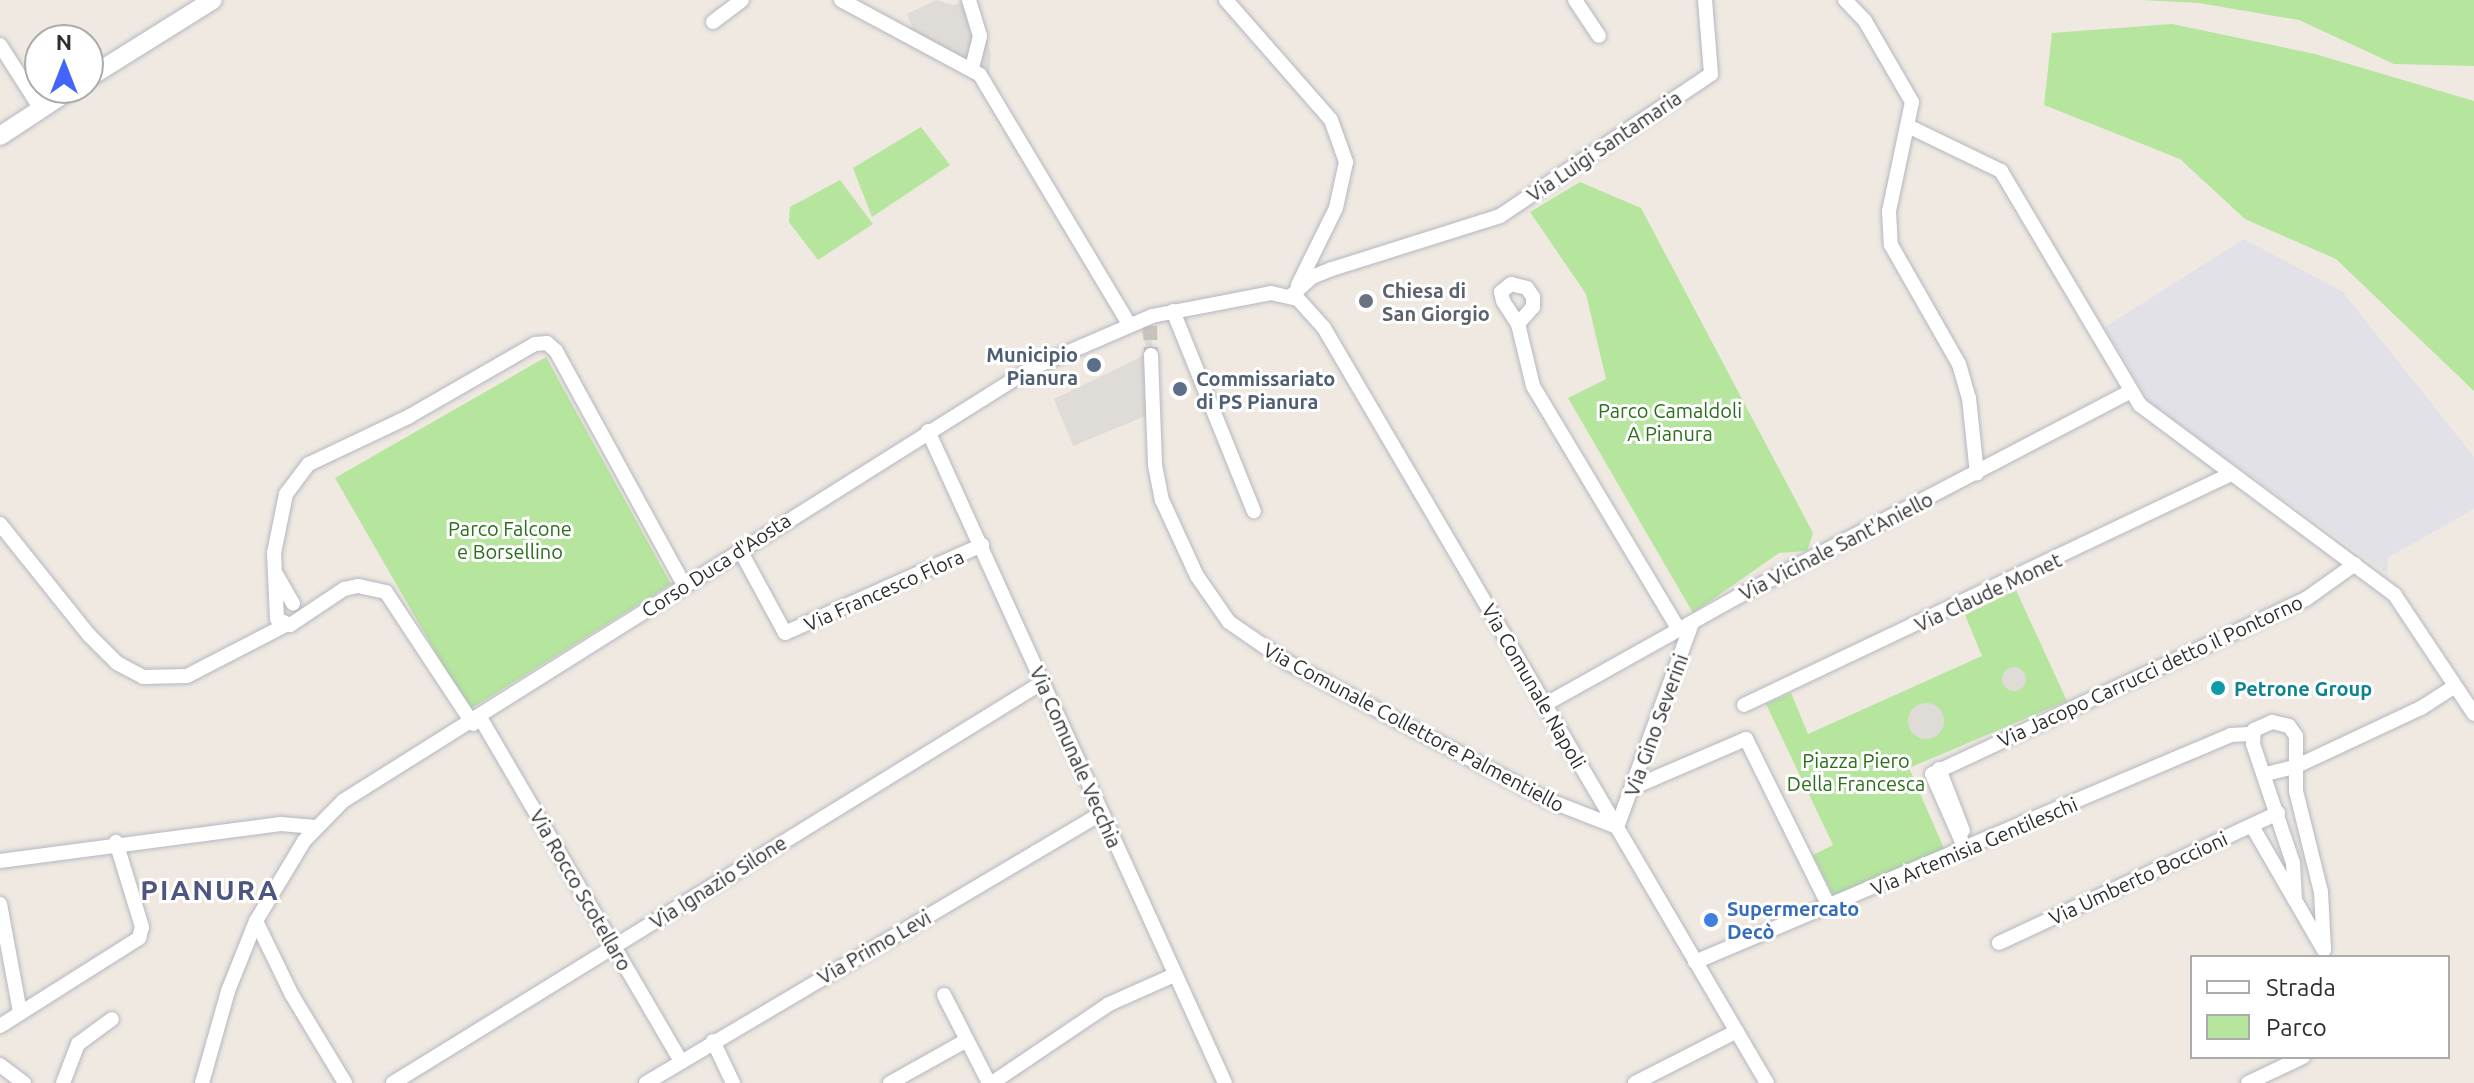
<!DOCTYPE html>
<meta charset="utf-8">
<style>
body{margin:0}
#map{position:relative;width:2474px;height:1083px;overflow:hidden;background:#efe9e1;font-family:Ubuntu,sans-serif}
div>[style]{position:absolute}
.industrial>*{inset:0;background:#e3e1e8}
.green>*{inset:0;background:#b6e59e}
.plaza>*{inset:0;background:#dfdcd8}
.round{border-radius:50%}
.street-tunnel>*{height:14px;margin-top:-7px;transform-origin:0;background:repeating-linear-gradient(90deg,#c8c4bd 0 14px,transparent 0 21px)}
.roads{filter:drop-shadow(0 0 2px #b4b7c1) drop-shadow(0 0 2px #b4b7c1)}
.street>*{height:14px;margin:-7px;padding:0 7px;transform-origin:7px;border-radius:7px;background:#fff}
.secondary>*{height:18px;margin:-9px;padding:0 9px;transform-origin:9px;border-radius:9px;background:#fff}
.dots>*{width:22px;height:22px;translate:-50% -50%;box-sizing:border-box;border:4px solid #fff;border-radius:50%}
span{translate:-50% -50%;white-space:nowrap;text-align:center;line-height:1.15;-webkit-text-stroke:6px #fff;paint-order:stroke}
.street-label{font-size:20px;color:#2e2e2e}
.worship-label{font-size:20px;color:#5b616d;font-weight:700}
.left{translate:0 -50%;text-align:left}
.service-label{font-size:20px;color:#4e5e75;font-weight:700}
.right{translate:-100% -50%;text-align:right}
.park-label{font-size:20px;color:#2c6e1b}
.culture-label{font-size:20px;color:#0d838f;font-weight:700}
.shop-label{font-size:20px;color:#366cbe;font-weight:700}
.district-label{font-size:28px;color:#4d5680;font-weight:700;letter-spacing:2px}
.legend{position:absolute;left:2190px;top:955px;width:260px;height:104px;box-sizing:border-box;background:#fff;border:2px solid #ababab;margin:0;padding:10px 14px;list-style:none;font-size:24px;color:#2e2e2e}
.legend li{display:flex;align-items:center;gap:16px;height:40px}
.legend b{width:40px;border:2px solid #ababab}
.north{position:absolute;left:24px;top:24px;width:80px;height:80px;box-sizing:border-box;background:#fff;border:2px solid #ababab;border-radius:50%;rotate:0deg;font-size:22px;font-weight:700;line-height:32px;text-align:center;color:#2e2e2e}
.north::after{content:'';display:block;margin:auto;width:28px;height:36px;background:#4264fb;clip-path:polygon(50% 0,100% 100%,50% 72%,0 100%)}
</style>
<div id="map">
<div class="industrial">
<div style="clip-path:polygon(2244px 239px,2343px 292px,2474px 457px,2474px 509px,2387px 558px,2388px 574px,2150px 403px,2105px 327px)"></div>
</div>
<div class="green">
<div style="clip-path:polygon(2141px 0,2474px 0,2474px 66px,2394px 64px,2299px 20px,2199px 3px)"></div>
<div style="clip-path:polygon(2172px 24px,2315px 54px,2474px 101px,2474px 391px,2336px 259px,2245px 219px,2180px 159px,2044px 105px,2052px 33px)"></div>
<div style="clip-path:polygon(921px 127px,950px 165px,872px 217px,853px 168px)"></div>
<div style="clip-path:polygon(840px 180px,873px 224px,818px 260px,789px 222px,790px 207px)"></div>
<div style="clip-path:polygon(1580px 182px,1641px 208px,1813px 533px,1807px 551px,1779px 553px,1693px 613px,1568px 398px,1606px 379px,1586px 294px,1530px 212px)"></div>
<div style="clip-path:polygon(546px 357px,671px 584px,469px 710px,335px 478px)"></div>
<div style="clip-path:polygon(2016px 590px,2067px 701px,1909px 768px,1946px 853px,1865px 888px,1833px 895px,1813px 855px,1833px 845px,1766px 704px,1791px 693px,1808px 734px,1982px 656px,1965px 615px)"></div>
</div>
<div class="plaza">
<div style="clip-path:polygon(936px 0,953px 5px,977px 0,991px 54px,988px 87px,982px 91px,972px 79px,884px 32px,891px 26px,903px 31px,912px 27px,907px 14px)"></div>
<div style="clip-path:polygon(1152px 325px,1153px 413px,1073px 446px,1054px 399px,1149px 353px,1140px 330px)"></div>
<div class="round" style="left:2002px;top:667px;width:24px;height:24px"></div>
<div class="round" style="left:1908px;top:703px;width:36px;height:36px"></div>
</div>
<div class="street-tunnel">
<div style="left:1150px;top:326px;width:29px;rotate:88deg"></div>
</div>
<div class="roads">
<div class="street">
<div style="left:841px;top:0;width:158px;rotate:28.3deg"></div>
<div style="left:980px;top:75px;width:290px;rotate:59.1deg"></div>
<div style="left:969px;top:0;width:38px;rotate:73deg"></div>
<div style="left:980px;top:36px;width:32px;rotate:104deg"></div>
<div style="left:1226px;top:0;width:159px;rotate:48.8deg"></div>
<div style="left:1331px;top:120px;width:45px;rotate:70.3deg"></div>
<div style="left:1346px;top:162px;width:47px;rotate:102.3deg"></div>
<div style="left:1336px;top:208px;width:86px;rotate:116.3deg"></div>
<div style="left:1575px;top:0;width:43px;rotate:56.3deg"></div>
<div style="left:1845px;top:0;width:29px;rotate:46deg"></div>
<div style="left:1865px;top:21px;width:94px;rotate:59.9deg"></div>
<div style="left:1912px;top:102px;width:111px;rotate:101.9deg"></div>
<div style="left:1889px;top:211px;width:34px;rotate:87deg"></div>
<div style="left:1891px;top:245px;width:137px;rotate:60.3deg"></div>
<div style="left:1959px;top:364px;width:35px;rotate:74deg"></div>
<div style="left:1969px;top:398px;width:76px;rotate:84deg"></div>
<div style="left:713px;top:22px;width:36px;rotate:-37deg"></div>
<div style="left:0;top:45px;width:76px;rotate:57.4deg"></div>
<div style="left:1910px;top:127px;width:101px;rotate:25.8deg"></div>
<div style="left:2001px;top:171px;width:272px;rotate:59.3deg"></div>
<div style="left:2140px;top:405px;width:317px;rotate:36.7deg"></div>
<div style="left:2394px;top:594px;width:144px;rotate:56.3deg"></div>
<div style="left:1292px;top:295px;width:27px;rotate:-42deg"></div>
<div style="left:1312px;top:277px;width:22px;rotate:-22deg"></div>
<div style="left:1332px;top:269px;width:176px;rotate:-17.5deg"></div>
<div style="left:1500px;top:216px;width:254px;rotate:-33.9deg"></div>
<div style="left:1711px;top:74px;width:74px;rotate:-94.6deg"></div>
<div style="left:1173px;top:311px;width:216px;rotate:68deg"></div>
<div style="left:1518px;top:324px;width:23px;rotate:-49deg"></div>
<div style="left:1533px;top:307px;width:10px;rotate:-90deg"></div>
<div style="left:1533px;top:297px;width:11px;rotate:-124deg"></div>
<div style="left:1527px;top:288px;width:16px;rotate:-166deg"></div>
<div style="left:1511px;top:284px;width:13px;rotate:141deg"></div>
<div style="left:1501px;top:292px;width:9px;rotate:77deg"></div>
<div style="left:1503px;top:301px;width:27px;rotate:57deg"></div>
<div style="left:1518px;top:324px;width:64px;rotate:76.4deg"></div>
<div style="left:1533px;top:386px;width:284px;rotate:59.1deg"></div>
<div style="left:1151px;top:355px;width:110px;rotate:87.9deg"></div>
<div style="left:1155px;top:465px;width:36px;rotate:79deg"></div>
<div style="left:1162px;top:500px;width:84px;rotate:65.3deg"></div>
<div style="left:1197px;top:576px;width:56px;rotate:55.2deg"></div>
<div style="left:1229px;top:622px;width:70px;rotate:34.6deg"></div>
<div style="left:1287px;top:662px;width:295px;rotate:27.9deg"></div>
<div style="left:1548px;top:800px;width:74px;rotate:21.4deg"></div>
<div style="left:1617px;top:827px;width:217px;rotate:-69.8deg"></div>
<div style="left:928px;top:431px;width:716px;rotate:65.51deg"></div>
<div style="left:0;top:524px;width:142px;rotate:51.3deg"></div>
<div style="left:89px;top:635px;width:40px;rotate:45deg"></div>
<div style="left:117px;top:663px;width:30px;rotate:28deg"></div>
<div style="left:143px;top:677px;width:44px;rotate:-1.3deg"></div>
<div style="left:187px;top:676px;width:111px;rotate:-27.3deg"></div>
<div style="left:740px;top:550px;width:94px;rotate:61.5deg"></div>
<div style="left:785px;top:633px;width:216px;rotate:-24.1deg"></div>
<div style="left:276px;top:574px;width:34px;rotate:60deg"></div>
<div style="left:1544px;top:705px;width:223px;rotate:-29.2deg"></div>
<div style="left:1739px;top:596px;width:441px;rotate:-27.6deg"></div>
<div style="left:1744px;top:705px;width:537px;rotate:-25.37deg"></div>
<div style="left:481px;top:719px;width:396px;rotate:59.7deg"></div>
<div style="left:473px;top:724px;width:158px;rotate:-123.4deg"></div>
<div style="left:386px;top:592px;width:29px;rotate:-168deg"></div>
<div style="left:358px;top:586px;width:14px;rotate:168deg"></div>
<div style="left:344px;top:589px;width:65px;rotate:146.3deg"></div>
<div style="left:290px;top:625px;width:14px;rotate:-155deg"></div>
<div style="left:277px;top:619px;width:66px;rotate:-92.6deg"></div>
<div style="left:274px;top:553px;width:60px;rotate:-78.5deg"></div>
<div style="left:286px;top:494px;width:38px;rotate:-53deg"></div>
<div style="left:309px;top:464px;width:110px;rotate:-25.4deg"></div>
<div style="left:408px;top:417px;width:146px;rotate:-29.9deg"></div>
<div style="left:535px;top:344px;width:12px;rotate:-5deg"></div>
<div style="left:547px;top:343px;width:12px;rotate:42deg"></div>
<div style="left:556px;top:351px;width:267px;rotate:61.3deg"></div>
<div style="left:1939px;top:769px;width:66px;rotate:68.8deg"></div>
<div style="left:2266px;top:774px;width:32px;rotate:-14deg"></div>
<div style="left:2297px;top:766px;width:137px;rotate:-25.1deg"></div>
<div style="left:2421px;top:708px;width:40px;rotate:-32.9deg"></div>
<div style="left:1634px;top:787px;width:122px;rotate:-23.2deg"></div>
<div style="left:1746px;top:739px;width:184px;rotate:63.6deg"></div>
<div style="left:2252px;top:826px;width:143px;rotate:59.9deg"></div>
<div style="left:1966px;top:851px;width:84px;rotate:-113.8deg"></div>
<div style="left:1932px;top:774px;width:413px;rotate:-25.1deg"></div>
<div style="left:2306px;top:599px;width:60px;rotate:-35.5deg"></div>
<div style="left:0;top:861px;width:283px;rotate:-7.5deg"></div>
<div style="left:281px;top:824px;width:34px;rotate:5deg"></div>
<div style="left:2295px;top:900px;width:37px;rotate:-93deg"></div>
<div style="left:2293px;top:863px;width:126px;rotate:-108.6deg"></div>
<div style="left:2253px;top:744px;width:14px;rotate:-86deg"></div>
<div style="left:2254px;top:730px;width:20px;rotate:-24deg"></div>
<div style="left:2272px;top:722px;width:17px;rotate:13deg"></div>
<div style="left:2289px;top:726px;width:12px;rotate:55deg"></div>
<div style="left:2296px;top:736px;width:55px;rotate:90deg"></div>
<div style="left:2296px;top:791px;width:104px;rotate:76.1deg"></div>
<div style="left:2321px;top:892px;width:58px;rotate:87deg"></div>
<div style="left:0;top:904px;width:110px;rotate:79.5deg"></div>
<div style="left:256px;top:921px;width:82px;rotate:64.1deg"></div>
<div style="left:292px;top:995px;width:103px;rotate:58.9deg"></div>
<div style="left:1999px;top:943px;width:308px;rotate:-25deg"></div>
<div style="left:1695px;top:962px;width:582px;rotate:-22.95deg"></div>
<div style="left:2231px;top:735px;width:22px;rotate:-3deg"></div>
<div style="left:944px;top:995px;width:99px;rotate:62.9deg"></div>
<div style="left:0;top:1026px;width:165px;rotate:-32.3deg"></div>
<div style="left:139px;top:938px;width:11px;rotate:-75deg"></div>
<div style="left:142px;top:927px;width:89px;rotate:-107deg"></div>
<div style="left:713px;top:1041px;width:47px;rotate:64.5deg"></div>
<div style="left:0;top:1065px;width:30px;rotate:37deg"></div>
<div style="left:63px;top:1083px;width:42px;rotate:-69deg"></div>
<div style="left:78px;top:1044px;width:42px;rotate:-36.3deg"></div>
<div style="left:202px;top:1083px;width:96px;rotate:-74.2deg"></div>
<div style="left:228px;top:991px;width:75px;rotate:-68.2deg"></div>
<div style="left:256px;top:921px;width:93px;rotate:-59deg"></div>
<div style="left:304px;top:841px;width:56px;rotate:-45.7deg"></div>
<div style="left:343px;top:801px;width:814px;rotate:-32.15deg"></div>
<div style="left:1032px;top:368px;width:131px;rotate:-23.4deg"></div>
<div style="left:1152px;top:316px;width:121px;rotate:-10.9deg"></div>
<div style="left:1271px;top:293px;width:28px;rotate:13deg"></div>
<div style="left:1298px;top:299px;width:39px;rotate:48deg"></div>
<div style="left:1324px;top:328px;width:875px;rotate:59.6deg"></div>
<div style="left:393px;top:1083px;width:764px;rotate:-31.67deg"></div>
<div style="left:646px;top:1083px;width:530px;rotate:-30.63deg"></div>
<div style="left:890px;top:1083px;width:88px;rotate:-29.2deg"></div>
<div style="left:992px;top:1083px;width:141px;rotate:-34deg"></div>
<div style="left:1109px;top:1004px;width:69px;rotate:-24deg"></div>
<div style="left:1635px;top:1083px;width:114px;rotate:-27deg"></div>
<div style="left:2248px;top:1083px;width:61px;rotate:-25.3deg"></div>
</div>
<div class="secondary">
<div style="left:88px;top:78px;width:147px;rotate:-32deg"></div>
<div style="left:0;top:136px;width:87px;rotate:-33.3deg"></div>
</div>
</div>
<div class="dots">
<div style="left:1366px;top:301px;background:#6b7280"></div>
<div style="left:1094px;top:365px;background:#5c6f8a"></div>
<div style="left:1180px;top:389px;background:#5c6f8a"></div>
<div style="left:2218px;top:688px;background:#0f9aa8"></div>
<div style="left:1711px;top:920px;background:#3f7fe0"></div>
</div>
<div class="street-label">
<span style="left:1604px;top:146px;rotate:-34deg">Via Luigi Santamaria</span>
<span style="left:1836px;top:546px;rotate:-27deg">Via Vicinale Sant'Aniello</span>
<span style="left:716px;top:565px;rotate:-33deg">Corso Duca d'Aosta</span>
<span style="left:884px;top:590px;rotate:-24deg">Via Francesco Flora</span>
<span style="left:1988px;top:592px;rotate:-25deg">Via Claude Monet</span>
<span style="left:2150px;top:671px;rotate:-25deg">Via Jacopo Carrucci detto il Pontorno</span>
<span style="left:1534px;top:686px;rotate:60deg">Via Comunale Napoli</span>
<span style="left:1656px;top:725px;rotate:-70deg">Via Gino Severini</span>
<span style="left:1414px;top:727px;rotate:28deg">Via Comunale Collettore Palmentiello</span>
<span style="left:1076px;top:757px;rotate:66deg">Via Comunale Vecchia</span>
<span style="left:1974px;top:846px;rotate:-23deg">Via Artemisia Gentileschi</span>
<span style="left:2138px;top:878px;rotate:-25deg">Via Umberto Boccioni</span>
<span style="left:718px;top:882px;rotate:-32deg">Via Ignazio Silone</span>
<span style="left:581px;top:890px;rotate:60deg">Via Rocco Scotellaro</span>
<span style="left:874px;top:947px;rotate:-30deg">Via Primo Levi</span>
</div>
<div class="worship-label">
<span class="left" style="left:1382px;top:302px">Chiesa di<br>San Giorgio</span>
</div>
<div class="service-label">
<span class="right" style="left:1078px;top:366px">Municipio<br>Pianura</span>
<span class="left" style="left:1196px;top:390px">Commissariato<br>di PS Pianura</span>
</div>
<div class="park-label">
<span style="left:1670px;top:422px">Parco Camaldoli<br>A Pianura</span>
<span style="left:510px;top:540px">Parco Falcone<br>e Borsellino</span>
<span style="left:1856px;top:772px">Piazza Piero<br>Della Francesca</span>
</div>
<div class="culture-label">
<span class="left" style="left:2234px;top:688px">Petrone Group</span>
</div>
<div class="shop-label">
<span class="left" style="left:1727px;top:920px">Supermercato<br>Decò</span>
</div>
<div class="district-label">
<span style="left:210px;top:890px">PIANURA</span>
</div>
<ul class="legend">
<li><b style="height:10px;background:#fff"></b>Strada</li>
<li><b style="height:22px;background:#b6e59e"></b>Parco</li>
</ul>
<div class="north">N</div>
</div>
